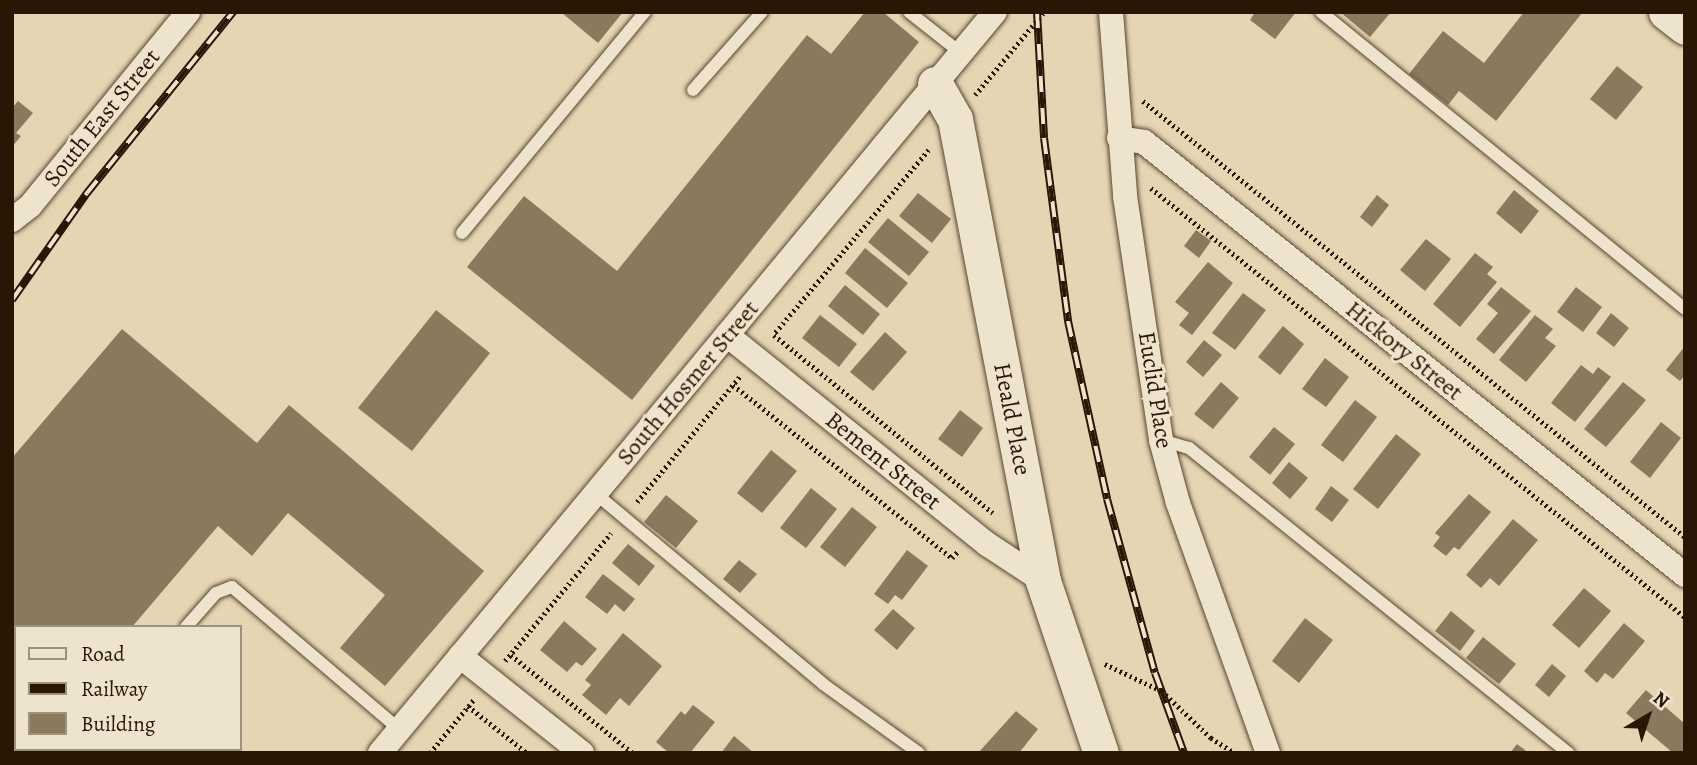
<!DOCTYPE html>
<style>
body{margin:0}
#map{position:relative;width:1697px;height:765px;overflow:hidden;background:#e5d5b2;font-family:Alegreya,serif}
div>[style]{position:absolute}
.building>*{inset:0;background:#8b795e}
.path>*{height:4.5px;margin-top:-2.25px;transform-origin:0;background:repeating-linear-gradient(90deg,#291604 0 2px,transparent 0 5.5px)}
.roads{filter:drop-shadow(0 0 2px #584630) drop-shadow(0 0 2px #584630)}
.lane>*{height:12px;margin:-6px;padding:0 6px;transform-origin:6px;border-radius:6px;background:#eee4cd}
.street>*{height:24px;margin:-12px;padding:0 12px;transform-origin:12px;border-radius:12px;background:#eee4cd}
.secondary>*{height:35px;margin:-17.5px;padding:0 17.5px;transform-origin:17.5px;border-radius:17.5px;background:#eee4cd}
.rail>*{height:8px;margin-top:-4px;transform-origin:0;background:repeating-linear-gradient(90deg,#eee4cd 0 16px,#291604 0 32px);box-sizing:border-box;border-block:2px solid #291604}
span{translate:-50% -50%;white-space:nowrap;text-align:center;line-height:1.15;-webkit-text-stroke:6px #eee4cd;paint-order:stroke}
.street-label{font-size:24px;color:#291604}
.frame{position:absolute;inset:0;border:14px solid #291604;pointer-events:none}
.legend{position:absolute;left:14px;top:625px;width:228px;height:126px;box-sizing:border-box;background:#eee4cd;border:2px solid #9f927d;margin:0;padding:9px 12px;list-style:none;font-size:21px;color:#291604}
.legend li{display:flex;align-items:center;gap:14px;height:35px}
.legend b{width:35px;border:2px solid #9f927d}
.north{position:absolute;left:1613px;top:681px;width:70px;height:70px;-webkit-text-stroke:5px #eee4cd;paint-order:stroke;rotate:39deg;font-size:19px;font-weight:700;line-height:28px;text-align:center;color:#291604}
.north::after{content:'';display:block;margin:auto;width:24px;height:32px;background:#291604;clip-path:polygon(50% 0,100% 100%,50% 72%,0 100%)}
</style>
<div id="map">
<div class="building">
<div style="clip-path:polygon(561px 12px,623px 12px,598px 43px)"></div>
<div style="clip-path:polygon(865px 12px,883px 12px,919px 42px,632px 400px,467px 267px,524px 196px,617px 271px,807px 35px,831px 54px)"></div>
<div style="clip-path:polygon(1255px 12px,1296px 12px,1275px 39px,1250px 20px)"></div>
<div style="clip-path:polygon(1340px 12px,1391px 12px,1370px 37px)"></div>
<div style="clip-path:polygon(1524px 12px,1582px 13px,1496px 121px,1459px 91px,1448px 105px,1409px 74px,1443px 31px,1484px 63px)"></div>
<div style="clip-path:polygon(1617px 66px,1643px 87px,1616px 120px,1590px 99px)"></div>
<div style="clip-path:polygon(18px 101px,33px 113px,16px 133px,21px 136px,12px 147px,12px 108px)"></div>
<div style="clip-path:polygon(1514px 190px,1539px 211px,1521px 234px,1496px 213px)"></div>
<div style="clip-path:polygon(918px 193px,951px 219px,932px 243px,899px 216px)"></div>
<div style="clip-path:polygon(1377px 195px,1389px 205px,1372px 227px,1360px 217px)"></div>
<div style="clip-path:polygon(888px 218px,929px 252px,909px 276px,868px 242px)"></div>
<div style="clip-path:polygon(1196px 230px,1211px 241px,1199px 258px,1184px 246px)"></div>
<div style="clip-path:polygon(1426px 239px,1451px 259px,1425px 291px,1400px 270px)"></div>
<div style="clip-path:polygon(865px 248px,908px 283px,887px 308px,845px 273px)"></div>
<div style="clip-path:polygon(1475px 253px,1493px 267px,1487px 274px,1497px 282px,1460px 327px,1433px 304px)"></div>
<div style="clip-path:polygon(1208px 262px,1233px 283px,1192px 335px,1179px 325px,1189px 313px,1175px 302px)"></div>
<div style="clip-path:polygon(845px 285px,880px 314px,863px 335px,828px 306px)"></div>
<div style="clip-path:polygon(1501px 287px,1531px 311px,1494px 354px,1476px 339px,1498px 313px,1487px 304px)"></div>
<div style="clip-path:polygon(1576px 287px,1602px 307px,1583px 332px,1557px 312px)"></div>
<div style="clip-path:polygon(1243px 293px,1266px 310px,1235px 350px,1212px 333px)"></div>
<div style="clip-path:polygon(436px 310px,490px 353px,412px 451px,358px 408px)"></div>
<div style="clip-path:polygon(1611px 313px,1629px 328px,1614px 347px,1596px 333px)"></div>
<div style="clip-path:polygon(820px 315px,857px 344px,839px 367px,802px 338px)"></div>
<div style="clip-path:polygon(1535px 315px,1553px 329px,1545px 338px,1556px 346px,1526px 382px,1499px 360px)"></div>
<div style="clip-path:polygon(1283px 326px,1304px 344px,1280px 375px,1258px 357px)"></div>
<div style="clip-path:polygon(122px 329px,257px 443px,289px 405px,484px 571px,385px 686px,340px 648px,385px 595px,288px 513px,252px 556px,218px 526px,132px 627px,16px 627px,16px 666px,12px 663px,12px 458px)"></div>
<div style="clip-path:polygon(885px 332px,907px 352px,873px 391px,850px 372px)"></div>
<div style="clip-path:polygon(1204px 340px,1222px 355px,1203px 377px,1186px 362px)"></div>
<div style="clip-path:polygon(1685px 346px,1685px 375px,1680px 381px,1666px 370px)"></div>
<div style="clip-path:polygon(1325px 358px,1349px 377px,1326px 407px,1302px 389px)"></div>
<div style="clip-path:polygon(1581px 365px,1593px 374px,1598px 367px,1611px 377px,1575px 422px,1551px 403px)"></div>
<div style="clip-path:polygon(1221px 382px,1239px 398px,1213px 429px,1194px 414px)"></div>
<div style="clip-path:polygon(1623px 382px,1646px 400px,1606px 447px,1584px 429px)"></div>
<div style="clip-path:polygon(1355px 400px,1377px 417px,1343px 462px,1321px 445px)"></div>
<div style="clip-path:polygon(960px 410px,983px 428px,962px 457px,938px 439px)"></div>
<div style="clip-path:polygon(1661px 422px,1681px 438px,1650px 478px,1630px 462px)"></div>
<div style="clip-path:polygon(1274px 427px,1295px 444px,1270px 475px,1249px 457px)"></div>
<div style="clip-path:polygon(1396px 434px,1421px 454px,1378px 509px,1353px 489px)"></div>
<div style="clip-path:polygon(771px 450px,797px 471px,762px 513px,737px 493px)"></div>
<div style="clip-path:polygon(1289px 462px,1308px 478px,1290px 499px,1272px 483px)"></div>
<div style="clip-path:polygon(1331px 486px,1349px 500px,1332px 522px,1315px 509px)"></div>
<div style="clip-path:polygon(811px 488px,837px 509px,806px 548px,780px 528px)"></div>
<div style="clip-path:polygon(1469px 494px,1491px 512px,1459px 550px,1454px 547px,1446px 556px,1433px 546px,1440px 537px,1435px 533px)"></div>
<div style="clip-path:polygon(666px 495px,698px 521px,676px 548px,644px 522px)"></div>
<div style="clip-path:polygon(852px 507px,877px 527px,845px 567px,820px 547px)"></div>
<div style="clip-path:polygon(1513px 519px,1538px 540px,1499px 586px,1490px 578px,1481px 588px,1466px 575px)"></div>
<div style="clip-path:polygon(628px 544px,655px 566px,639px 586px,612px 563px)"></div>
<div style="clip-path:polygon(907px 550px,928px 566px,902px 600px,895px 595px,888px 604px,874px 594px)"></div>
<div style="clip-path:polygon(739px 560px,757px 574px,740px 593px,723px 579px)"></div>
<div style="clip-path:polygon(603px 574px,635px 599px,624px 612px,615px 604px,607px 614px,585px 597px)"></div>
<div style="clip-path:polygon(1584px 588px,1611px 611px,1579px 648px,1552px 625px)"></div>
<div style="clip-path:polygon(893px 609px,915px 628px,897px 650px,874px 630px)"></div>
<div style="clip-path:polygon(1451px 611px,1475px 631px,1460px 651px,1435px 631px)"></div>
<div style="clip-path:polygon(1305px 618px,1333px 640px,1299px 683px,1272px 661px)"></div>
<div style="clip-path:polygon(564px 621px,597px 649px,582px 666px,576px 662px,567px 672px,540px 650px)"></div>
<div style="clip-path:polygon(1624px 623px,1645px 641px,1613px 679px,1605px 673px,1597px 683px,1584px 671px)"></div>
<div style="clip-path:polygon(623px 633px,662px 666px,629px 706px,620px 698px,606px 715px,582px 695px,591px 685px,585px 680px)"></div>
<div style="clip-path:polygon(1483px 637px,1516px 664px,1499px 684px,1466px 658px)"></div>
<div style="clip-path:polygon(1552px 664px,1566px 676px,1549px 697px,1535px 685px)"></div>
<div style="clip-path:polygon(1646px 690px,1685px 724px,1685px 753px,1673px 753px,1626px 713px)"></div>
<div style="clip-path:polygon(693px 705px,715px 722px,690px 753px,669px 753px,656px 742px,681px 711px,685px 715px)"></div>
<div style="clip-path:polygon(1016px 711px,1038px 729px,1019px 753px,978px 753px)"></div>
<div style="clip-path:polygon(734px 736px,754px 753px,721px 753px)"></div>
<div style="clip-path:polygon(1517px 744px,1529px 753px,1510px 753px)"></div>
</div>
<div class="path">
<div style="left:975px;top:95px;width:108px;rotate:-50.3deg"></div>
<div style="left:1143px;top:101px;width:696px;rotate:38.81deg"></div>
<div style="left:929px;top:150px;width:241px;rotate:130deg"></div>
<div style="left:774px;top:335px;width:282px;rotate:39.1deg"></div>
<div style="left:1151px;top:188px;width:685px;rotate:38.78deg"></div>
<div style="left:733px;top:385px;width:279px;rotate:38.3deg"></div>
<div style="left:952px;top:558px;width:9px;rotate:-49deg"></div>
<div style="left:637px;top:502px;width:163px;rotate:-50.7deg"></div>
<div style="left:511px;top:655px;width:156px;rotate:38.8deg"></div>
<div style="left:505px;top:661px;width:166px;rotate:-50.4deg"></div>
<div style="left:1105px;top:664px;width:63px;rotate:25.3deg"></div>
<div style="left:1162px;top:691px;width:68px;rotate:43.8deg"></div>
<div style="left:1211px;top:738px;width:28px;rotate:32deg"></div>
<div style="left:468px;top:706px;width:75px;rotate:38.5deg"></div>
<div style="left:430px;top:753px;width:71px;rotate:-50.7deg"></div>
</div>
<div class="roads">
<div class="lane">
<div style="left:909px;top:12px;width:66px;rotate:38.3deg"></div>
<div style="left:1321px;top:12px;width:470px;rotate:39.2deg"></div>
<div style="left:693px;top:90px;width:104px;rotate:-48.5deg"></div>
<div style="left:462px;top:233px;width:287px;rotate:-50.4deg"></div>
<div style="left:1161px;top:440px;width:29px;rotate:16deg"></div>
<div style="left:1189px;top:448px;width:487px;rotate:38.8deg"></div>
<div style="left:596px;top:494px;width:296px;rotate:39.9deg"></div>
<div style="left:823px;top:684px;width:118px;rotate:35.7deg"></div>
<div style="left:186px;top:627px;width:45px;rotate:-48.6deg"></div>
<div style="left:216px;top:593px;width:17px;rotate:-21deg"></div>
<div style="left:232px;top:587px;width:219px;rotate:40.4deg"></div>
<div style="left:12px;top:701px;width:4px;rotate:27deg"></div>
<div style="left:103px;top:749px;width:6px;rotate:45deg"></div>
</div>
<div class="street">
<div style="left:1111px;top:12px;width:185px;rotate:85.6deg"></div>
<div style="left:1125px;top:196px;width:247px;rotate:81.6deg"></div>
<div style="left:1161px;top:440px;width:65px;rotate:74.9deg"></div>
<div style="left:1178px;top:503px;width:266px;rotate:70.2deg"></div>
<div style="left:1119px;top:138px;width:25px;rotate:9deg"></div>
<div style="left:1144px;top:142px;width:693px;rotate:38.67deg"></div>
<div style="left:12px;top:220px;width:23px;rotate:-38deg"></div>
<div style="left:30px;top:206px;width:250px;rotate:-50.8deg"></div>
<div style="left:727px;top:335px;width:334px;rotate:38.8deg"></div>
<div style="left:987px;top:544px;width:67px;rotate:33.5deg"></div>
<div style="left:460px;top:656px;width:156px;rotate:38.5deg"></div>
<div style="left:380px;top:753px;width:963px;rotate:-50.31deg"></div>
</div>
<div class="secondary">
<div style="left:1666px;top:12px;width:24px;rotate:38deg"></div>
<div style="left:935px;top:84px;width:40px;rotate:60.3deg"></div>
<div style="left:955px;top:119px;width:470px;rotate:79.2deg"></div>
<div style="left:1043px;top:581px;width:182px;rotate:71.4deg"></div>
</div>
</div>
<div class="rail">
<div style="left:1037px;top:12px;width:126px;rotate:86.8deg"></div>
<div style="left:1044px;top:138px;width:185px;rotate:82.5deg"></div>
<div style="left:1068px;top:321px;width:182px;rotate:77.6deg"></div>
<div style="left:1107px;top:499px;width:180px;rotate:74.6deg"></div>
<div style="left:1155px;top:673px;width:85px;rotate:70.1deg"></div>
<div style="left:12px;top:300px;width:131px;rotate:-55deg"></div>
<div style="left:87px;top:193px;width:233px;rotate:-51.1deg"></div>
</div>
<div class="street-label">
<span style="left:102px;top:118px;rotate:-51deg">South East Street</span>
<span style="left:1404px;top:351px;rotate:39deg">Hickory Street</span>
<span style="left:688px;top:383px;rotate:-50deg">South Hosmer Street</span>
<span style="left:1155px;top:390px;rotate:81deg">Euclid Place</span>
<span style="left:1012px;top:419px;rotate:79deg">Heald Place</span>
<span style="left:883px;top:461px;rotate:39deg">Bement Street</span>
</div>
<div class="frame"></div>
<ul class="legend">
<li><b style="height:9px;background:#eee4cd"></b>Road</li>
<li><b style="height:9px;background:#291604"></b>Railway</li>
<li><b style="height:19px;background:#8b795e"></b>Building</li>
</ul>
<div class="north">N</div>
</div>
